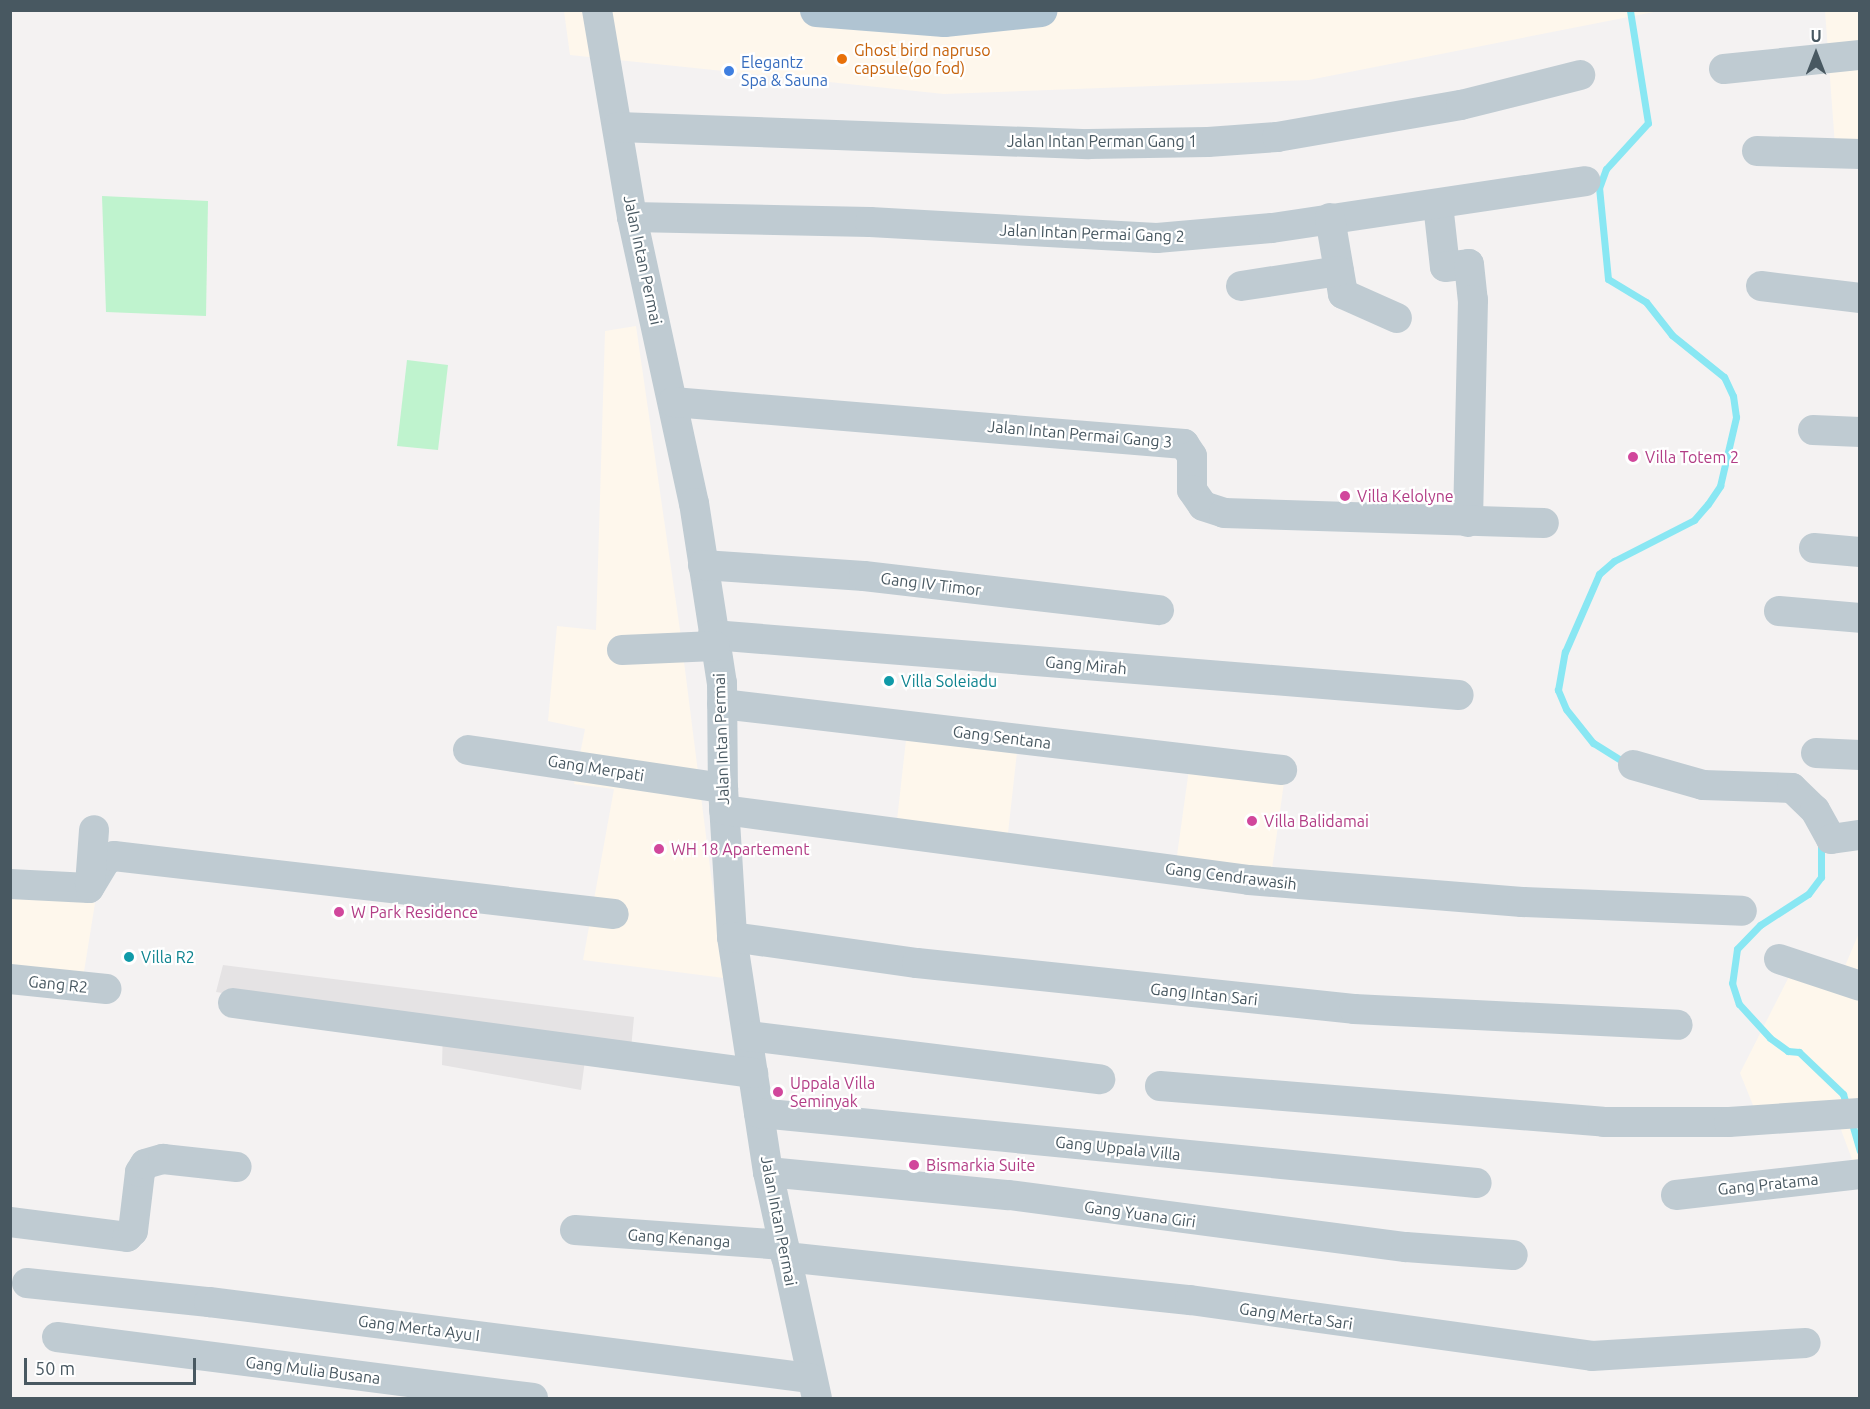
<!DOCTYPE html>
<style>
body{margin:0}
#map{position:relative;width:1870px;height:1409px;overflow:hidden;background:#f4f2f2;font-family:Ubuntu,sans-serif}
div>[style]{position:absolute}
.commercial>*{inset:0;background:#fef7ec}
.education>*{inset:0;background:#e5e3e4}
.green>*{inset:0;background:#bff3ce}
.stream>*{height:7px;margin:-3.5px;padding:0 3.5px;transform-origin:3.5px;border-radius:3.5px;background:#89e7f3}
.minor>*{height:30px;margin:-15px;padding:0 15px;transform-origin:15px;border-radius:15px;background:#bfcbd2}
.major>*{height:33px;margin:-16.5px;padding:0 16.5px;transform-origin:16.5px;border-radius:16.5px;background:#b0c4d2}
.dots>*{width:16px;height:16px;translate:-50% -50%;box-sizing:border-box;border:3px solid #fff;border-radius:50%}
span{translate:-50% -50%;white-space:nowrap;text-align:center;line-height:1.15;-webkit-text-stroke:4.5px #fff;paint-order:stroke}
.food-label{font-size:16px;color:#c56008}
.left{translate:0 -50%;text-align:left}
.shop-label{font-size:16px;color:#366cbe}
.street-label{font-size:16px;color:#485861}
.hotel-label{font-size:16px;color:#b23c85}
.culture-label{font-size:16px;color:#0d838f}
.frame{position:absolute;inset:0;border:12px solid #485861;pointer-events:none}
.north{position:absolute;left:1786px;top:24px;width:60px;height:60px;-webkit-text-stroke:4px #fff;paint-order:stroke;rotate:0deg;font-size:16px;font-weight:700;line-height:24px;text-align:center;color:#485861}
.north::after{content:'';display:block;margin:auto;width:21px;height:27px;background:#485861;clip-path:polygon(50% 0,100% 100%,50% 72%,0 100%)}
.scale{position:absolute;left:24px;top:1358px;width:172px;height:27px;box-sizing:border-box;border:3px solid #485861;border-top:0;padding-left:8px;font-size:18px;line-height:21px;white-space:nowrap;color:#485861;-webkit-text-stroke:4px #fff;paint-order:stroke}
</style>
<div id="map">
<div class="commercial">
<div style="clip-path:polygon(564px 11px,906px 10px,1659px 11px,1309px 80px,944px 94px,570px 55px)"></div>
<div style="clip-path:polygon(1825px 11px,1859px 11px,1859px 157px,1836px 159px)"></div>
<div style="clip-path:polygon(636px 326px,680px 630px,724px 978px,583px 960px,614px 789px,574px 784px,585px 729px,548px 721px,557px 626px,596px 630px,605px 331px)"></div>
<div style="clip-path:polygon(906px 740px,1017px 752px,1005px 860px,894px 847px)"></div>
<div style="clip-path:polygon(1190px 762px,1285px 775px,1270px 883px,1175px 870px)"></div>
<div style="clip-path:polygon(10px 890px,95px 903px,83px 978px,11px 971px)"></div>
<div style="clip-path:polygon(1859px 933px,1859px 1178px,1837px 1119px,1761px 1125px,1740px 1073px,1800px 955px,1845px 966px)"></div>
</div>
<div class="education">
<div style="clip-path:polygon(223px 965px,634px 1017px,631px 1049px,587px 1045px,581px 1090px,442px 1065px,443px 1028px,216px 992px)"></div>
</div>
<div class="green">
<div style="clip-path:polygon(102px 196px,208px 201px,206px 316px,106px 312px)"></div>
<div style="clip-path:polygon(407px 360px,448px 365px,438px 450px,397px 446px)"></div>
</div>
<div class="stream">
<div style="left:1627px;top:764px;width:40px;rotate:-148deg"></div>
<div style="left:1593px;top:743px;width:43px;rotate:-128.5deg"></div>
<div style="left:1566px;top:709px;width:21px;rotate:-113deg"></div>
<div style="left:1558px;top:690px;width:39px;rotate:-80deg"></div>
<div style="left:1565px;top:652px;width:85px;rotate:-66.4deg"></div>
<div style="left:1599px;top:574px;width:20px;rotate:-41deg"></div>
<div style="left:1614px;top:561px;width:90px;rotate:-27.1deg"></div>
<div style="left:1694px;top:520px;width:21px;rotate:-49deg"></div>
<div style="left:1708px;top:504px;width:22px;rotate:-56deg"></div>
<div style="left:1720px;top:486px;width:71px;rotate:-76.9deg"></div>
<div style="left:1736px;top:417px;width:21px;rotate:-98deg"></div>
<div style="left:1733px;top:396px;width:21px;rotate:-115deg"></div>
<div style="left:1724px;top:377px;width:67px;rotate:-141.1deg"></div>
<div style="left:1672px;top:335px;width:42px;rotate:-128.2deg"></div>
<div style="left:1646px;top:302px;width:44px;rotate:-148.8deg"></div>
<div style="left:1608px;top:279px;width:91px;rotate:-95.6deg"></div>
<div style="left:1599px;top:188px;width:20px;rotate:-70deg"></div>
<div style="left:1606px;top:169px;width:62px;rotate:-47.6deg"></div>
<div style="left:1648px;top:123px;width:114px;rotate:-99.1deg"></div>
<div style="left:1821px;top:843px;width:34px;rotate:90deg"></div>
<div style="left:1821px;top:877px;width:21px;rotate:127deg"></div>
<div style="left:1808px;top:894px;width:57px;rotate:147.1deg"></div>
<div style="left:1760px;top:925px;width:33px;rotate:134deg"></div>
<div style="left:1737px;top:949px;width:34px;rotate:98deg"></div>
<div style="left:1732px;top:983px;width:22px;rotate:72deg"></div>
<div style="left:1739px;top:1004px;width:46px;rotate:47.6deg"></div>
<div style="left:1770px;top:1038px;width:22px;rotate:36deg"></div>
<div style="left:1788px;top:1051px;width:11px;rotate:5deg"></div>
<div style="left:1799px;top:1052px;width:61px;rotate:43.7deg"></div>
<div style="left:1843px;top:1094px;width:14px;rotate:73deg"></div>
<div style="left:1851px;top:1120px;width:32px;rotate:74deg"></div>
</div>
<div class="minor">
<div style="left:597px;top:10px;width:210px;rotate:80.4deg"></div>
<div style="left:632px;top:217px;width:293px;rotate:77.8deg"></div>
<div style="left:694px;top:503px;width:182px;rotate:81.2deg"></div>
<div style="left:722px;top:683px;width:105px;rotate:89.5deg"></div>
<div style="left:723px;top:788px;width:149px;rotate:86.5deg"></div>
<div style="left:732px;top:937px;width:238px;rotate:81.3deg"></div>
<div style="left:768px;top:1172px;width:231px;rotate:77.8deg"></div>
<div style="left:1724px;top:69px;width:137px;rotate:-5.9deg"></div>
<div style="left:618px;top:127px;width:471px;rotate:2.1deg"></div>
<div style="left:1089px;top:144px;width:119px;rotate:-1deg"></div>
<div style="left:1208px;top:142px;width:69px;rotate:-4.1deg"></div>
<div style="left:1277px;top:137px;width:187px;rotate:-9.9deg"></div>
<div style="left:1461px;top:105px;width:123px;rotate:-14.1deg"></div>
<div style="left:1757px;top:151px;width:103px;rotate:1.7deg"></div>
<div style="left:1438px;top:204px;width:63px;rotate:83.7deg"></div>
<div style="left:1445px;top:267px;width:24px;rotate:-7deg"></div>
<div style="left:1469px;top:264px;width:36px;rotate:84deg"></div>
<div style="left:1473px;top:300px;width:222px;rotate:91.3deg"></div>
<div style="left:632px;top:217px;width:238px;rotate:1.2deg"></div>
<div style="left:870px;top:222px;width:287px;rotate:3.2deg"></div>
<div style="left:1157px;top:238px;width:115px;rotate:-5deg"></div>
<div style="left:1272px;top:228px;width:317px;rotate:-8.5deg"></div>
<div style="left:1330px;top:218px;width:77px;rotate:80.3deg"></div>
<div style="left:1343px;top:294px;width:59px;rotate:24deg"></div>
<div style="left:1241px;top:286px;width:99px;rotate:-8.7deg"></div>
<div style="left:1761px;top:286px;width:100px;rotate:6.9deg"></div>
<div style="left:673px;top:402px;width:513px;rotate:4.7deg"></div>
<div style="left:1184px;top:444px;width:14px;rotate:56deg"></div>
<div style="left:1192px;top:456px;width:34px;rotate:90deg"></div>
<div style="left:1192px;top:490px;width:19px;rotate:55deg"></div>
<div style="left:1203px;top:506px;width:22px;rotate:18deg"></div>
<div style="left:1224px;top:513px;width:320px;rotate:1.8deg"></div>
<div style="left:1813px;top:430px;width:47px;rotate:2.4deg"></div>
<div style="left:1814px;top:548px;width:46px;rotate:5deg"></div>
<div style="left:703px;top:565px;width:161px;rotate:3.9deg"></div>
<div style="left:864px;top:576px;width:297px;rotate:6.6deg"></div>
<div style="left:1779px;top:611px;width:81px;rotate:4.9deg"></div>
<div style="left:713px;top:635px;width:748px;rotate:4.6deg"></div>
<div style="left:622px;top:650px;width:93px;rotate:-2.5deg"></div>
<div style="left:722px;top:704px;width:564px;rotate:6.72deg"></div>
<div style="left:468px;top:750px;width:258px;rotate:8.5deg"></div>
<div style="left:1816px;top:753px;width:44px;rotate:2.6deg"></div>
<div style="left:1633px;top:765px;width:73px;rotate:15.9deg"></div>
<div style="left:1703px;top:785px;width:89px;rotate:1.9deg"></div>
<div style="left:1792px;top:788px;width:32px;rotate:44deg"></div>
<div style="left:1815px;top:810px;width:33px;rotate:61deg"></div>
<div style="left:1831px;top:839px;width:29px;rotate:-8deg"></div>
<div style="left:724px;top:810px;width:530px;rotate:7.59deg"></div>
<div style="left:1249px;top:880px;width:274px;rotate:4.6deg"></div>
<div style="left:1522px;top:902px;width:220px;rotate:2.3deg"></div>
<div style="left:10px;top:884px;width:79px;rotate:2.9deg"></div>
<div style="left:89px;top:888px;width:31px;rotate:-59deg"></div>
<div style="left:105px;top:861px;width:10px;rotate:-29deg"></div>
<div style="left:114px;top:856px;width:503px;rotate:6.62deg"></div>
<div style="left:90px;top:885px;width:55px;rotate:-85.8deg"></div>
<div style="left:732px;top:937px;width:187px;rotate:8deg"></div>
<div style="left:917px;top:963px;width:439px;rotate:6deg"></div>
<div style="left:1354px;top:1009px;width:324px;rotate:2.8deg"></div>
<div style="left:1779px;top:959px;width:85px;rotate:18.4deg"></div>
<div style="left:10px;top:979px;width:97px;rotate:5.9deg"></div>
<div style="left:233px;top:1003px;width:525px;rotate:7.67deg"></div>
<div style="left:748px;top:1036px;width:355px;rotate:7deg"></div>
<div style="left:1160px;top:1086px;width:444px;rotate:4.6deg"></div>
<div style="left:1603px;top:1122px;width:126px"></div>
<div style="left:1729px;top:1122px;width:131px;rotate:-3.9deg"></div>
<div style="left:759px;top:1113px;width:721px;rotate:5.57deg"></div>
<div style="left:768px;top:1172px;width:242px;rotate:5.5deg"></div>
<div style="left:1009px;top:1195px;width:400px;rotate:7.5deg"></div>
<div style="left:1406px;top:1247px;width:107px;rotate:4.3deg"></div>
<div style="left:1676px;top:1195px;width:185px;rotate:-6.5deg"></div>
<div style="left:10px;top:1222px;width:118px;rotate:7.3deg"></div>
<div style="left:127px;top:1237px;width:8px;rotate:-45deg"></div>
<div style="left:133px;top:1231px;width:59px;rotate:-83.2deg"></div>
<div style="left:140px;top:1172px;width:9px;rotate:-58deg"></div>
<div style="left:145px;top:1164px;width:19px;rotate:-16deg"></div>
<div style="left:163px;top:1159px;width:74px;rotate:6.2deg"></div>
<div style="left:575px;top:1230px;width:209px;rotate:4.1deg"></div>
<div style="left:786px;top:1257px;width:406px;rotate:6.1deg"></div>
<div style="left:1190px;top:1300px;width:406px;rotate:7.9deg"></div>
<div style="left:1592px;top:1356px;width:214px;rotate:-3.5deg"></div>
<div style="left:27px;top:1283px;width:183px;rotate:6deg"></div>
<div style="left:209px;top:1302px;width:606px;rotate:7.21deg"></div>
<div style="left:57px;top:1337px;width:480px;rotate:7.3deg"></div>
</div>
<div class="major">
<div style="left:816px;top:10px;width:128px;rotate:4.5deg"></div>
<div style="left:944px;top:20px;width:97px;rotate:-5.9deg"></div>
</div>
<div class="dots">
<div style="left:842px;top:59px;background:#e8710a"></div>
<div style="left:729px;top:71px;background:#3f7fe0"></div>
<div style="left:1633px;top:457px;background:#d1479c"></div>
<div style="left:1345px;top:496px;background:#d1479c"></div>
<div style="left:889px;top:681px;background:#0f9aa8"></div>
<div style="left:1252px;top:821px;background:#d1479c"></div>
<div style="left:659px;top:849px;background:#d1479c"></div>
<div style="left:339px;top:912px;background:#d1479c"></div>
<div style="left:129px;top:957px;background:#0f9aa8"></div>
<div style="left:778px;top:1092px;background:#d1479c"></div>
<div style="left:914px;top:1165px;background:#d1479c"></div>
</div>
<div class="food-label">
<span class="left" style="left:854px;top:59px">Ghost bird napruso<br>capsule(go fod)</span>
</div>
<div class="shop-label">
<span class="left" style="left:741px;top:71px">Elegantz<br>Spa &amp; Sauna</span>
</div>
<div class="street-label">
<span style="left:1102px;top:141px">Jalan Intan Perman Gang 1</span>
<span style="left:1092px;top:233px;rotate:2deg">Jalan Intan Permai Gang 2</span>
<span style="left:643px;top:260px;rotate:78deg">Jalan Intan Permai</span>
<span style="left:1080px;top:434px;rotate:5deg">Jalan Intan Permai Gang 3</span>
<span style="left:931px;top:584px;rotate:7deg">Gang IV Timor</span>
<span style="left:1086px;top:665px;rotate:5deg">Gang Mirah</span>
<span style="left:1002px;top:737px;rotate:7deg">Gang Sentana</span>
<span style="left:721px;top:739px;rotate:-92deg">Jalan Intan Permai</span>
<span style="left:596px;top:768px;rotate:9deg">Gang Merpati</span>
<span style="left:1231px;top:876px;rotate:7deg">Gang Cendrawasih</span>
<span style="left:58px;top:984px;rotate:6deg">Gang R2</span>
<span style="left:1204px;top:994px;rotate:6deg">Gang Intan Sari</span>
<span style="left:1118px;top:1148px;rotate:6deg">Gang Uppala Villa</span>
<span style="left:1768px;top:1184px;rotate:-6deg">Gang Pratama</span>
<span style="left:1140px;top:1214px;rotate:8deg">Gang Yuana Giri</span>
<span style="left:779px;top:1221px;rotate:79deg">Jalan Intan Permai</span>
<span style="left:679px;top:1238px;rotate:4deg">Gang Kenanga</span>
<span style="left:1296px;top:1316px;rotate:8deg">Gang Merta Sari</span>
<span style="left:419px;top:1328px;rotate:7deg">Gang Merta Ayu I</span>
<span style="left:313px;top:1370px;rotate:7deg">Gang Mulia Busana</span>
</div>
<div class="hotel-label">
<span class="left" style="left:1645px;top:457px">Villa Totem 2</span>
<span class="left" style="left:1357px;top:496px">Villa Kelolyne</span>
<span class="left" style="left:1264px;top:821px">Villa Balidamai</span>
<span class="left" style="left:671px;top:849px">WH 18 Apartement</span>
<span class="left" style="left:351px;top:912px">W Park Residence</span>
<span class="left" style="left:790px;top:1092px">Uppala Villa<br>Seminyak</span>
<span class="left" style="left:926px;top:1165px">Bismarkia Suite</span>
</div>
<div class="culture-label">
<span class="left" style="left:901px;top:681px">Villa Soleiadu</span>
<span class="left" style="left:141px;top:957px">Villa R2</span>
</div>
<div class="frame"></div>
<div class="north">U</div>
<div class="scale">50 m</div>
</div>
